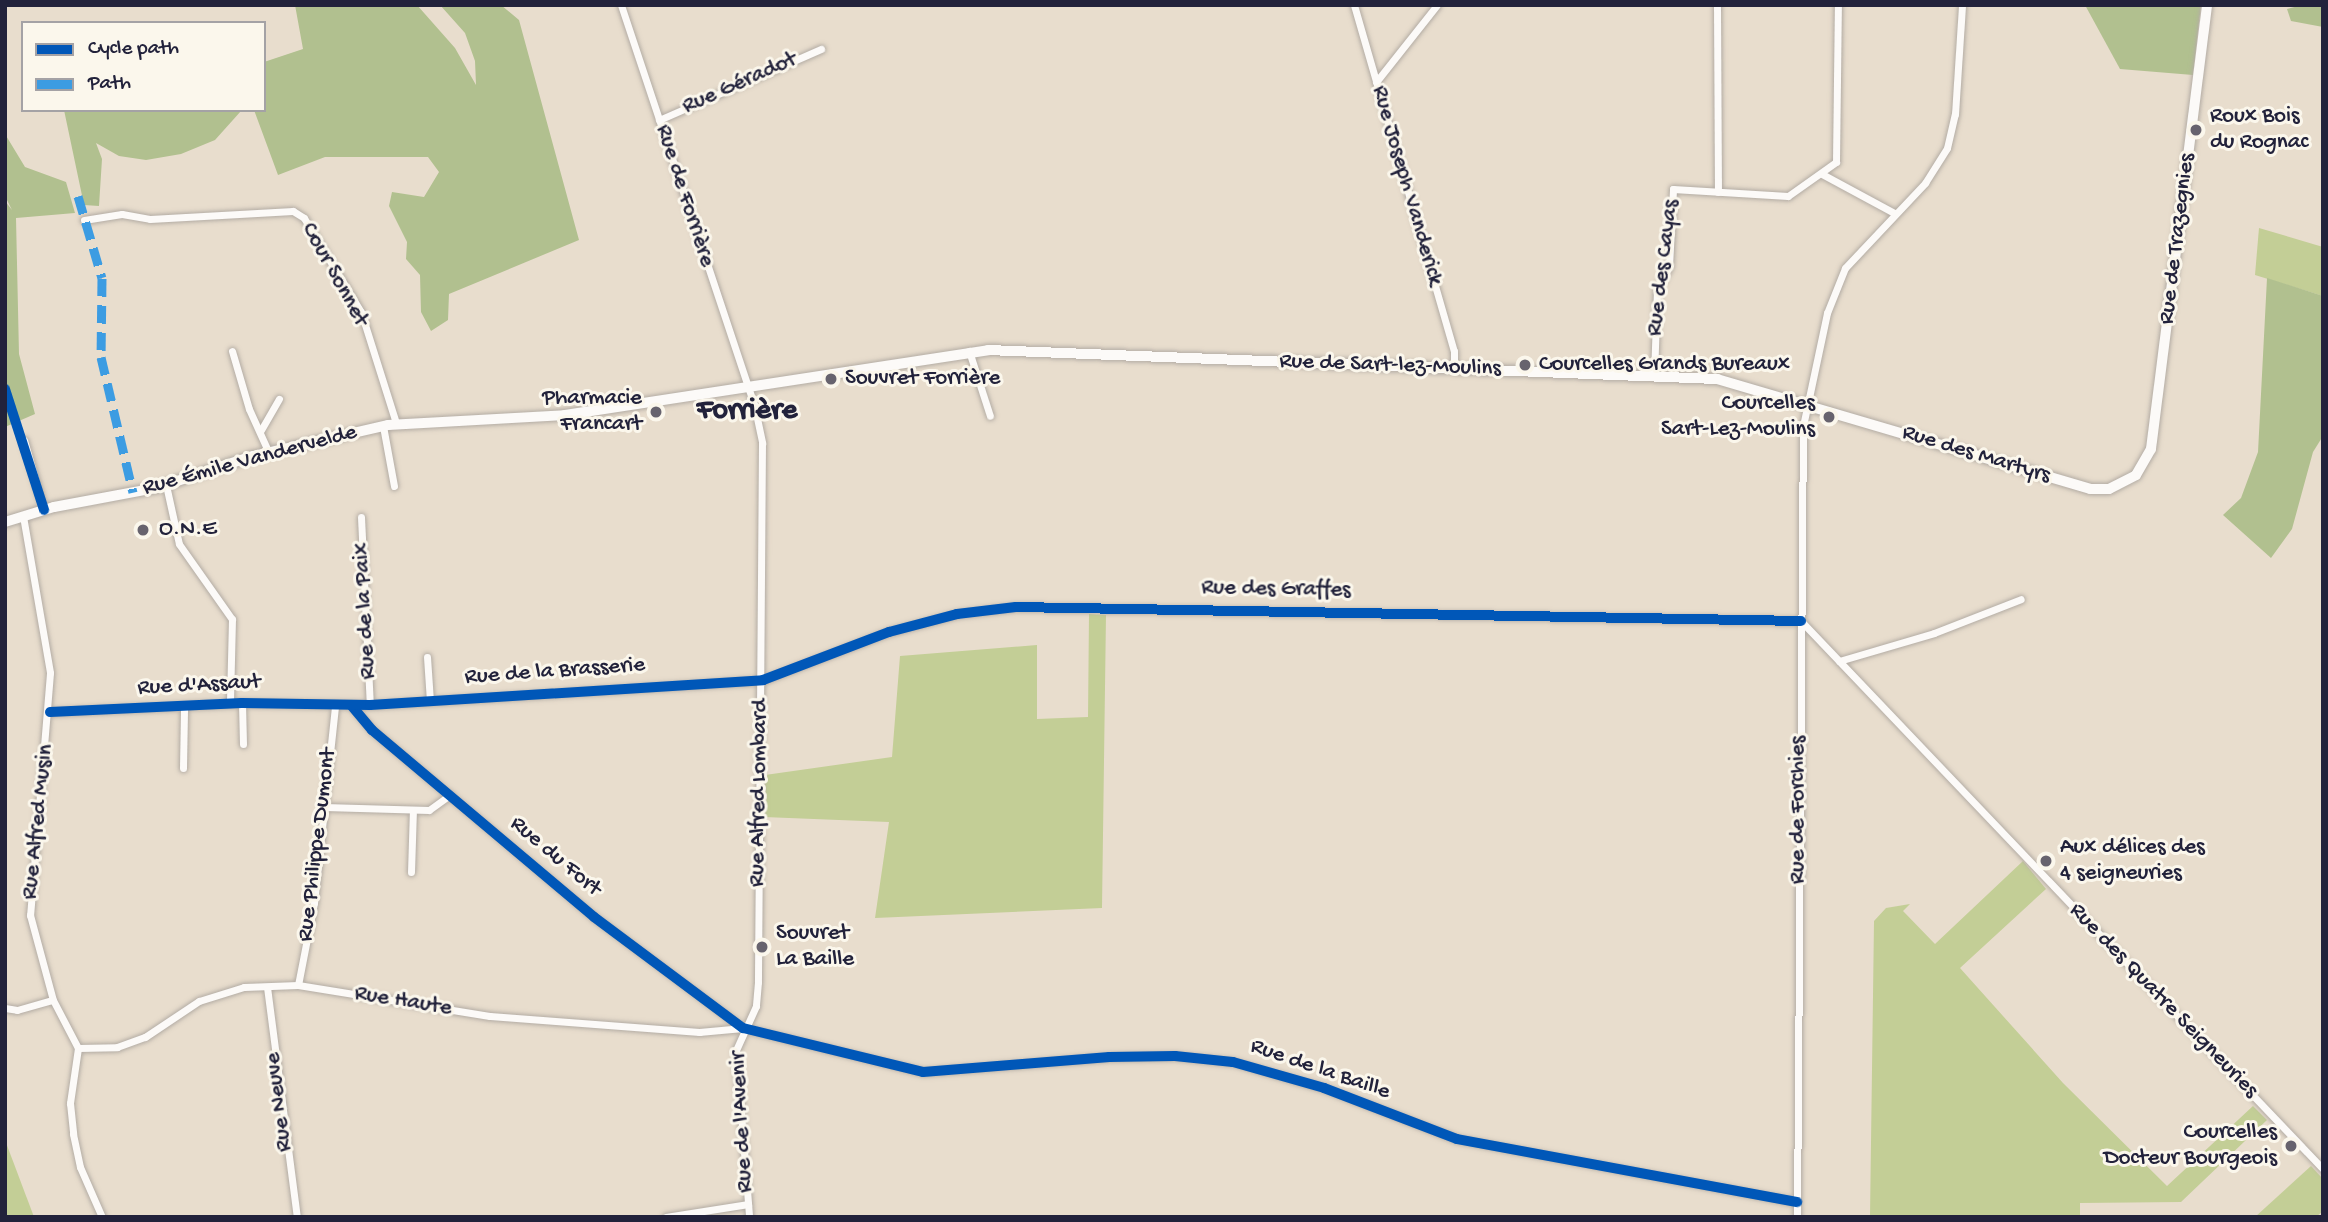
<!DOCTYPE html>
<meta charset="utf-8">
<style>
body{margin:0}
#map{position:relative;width:2328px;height:1222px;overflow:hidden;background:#e8ddcd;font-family:"Gochi Hand",sans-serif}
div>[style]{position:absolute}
.green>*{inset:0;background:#c3ce96}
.forest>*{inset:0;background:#b1c08f}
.roads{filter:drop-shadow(0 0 2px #b3aca4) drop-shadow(0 0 2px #b3aca4)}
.street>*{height:7px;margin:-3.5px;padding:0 3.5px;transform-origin:3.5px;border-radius:3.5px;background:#fcfaf8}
.secondary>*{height:10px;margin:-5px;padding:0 5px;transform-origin:5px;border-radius:5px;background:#fcfaf8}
.quiet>*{height:9px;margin-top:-4.5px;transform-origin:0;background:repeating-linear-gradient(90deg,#3c9ce2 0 18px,transparent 0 27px)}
.cycleway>*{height:10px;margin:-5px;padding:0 5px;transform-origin:5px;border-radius:5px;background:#0057b8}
.dots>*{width:19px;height:19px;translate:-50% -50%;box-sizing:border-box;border:4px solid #fbf7ec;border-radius:50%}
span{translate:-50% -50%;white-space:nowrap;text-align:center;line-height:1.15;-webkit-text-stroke:6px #fbf7ec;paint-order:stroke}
.street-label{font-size:23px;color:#22223b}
.poi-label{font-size:23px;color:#22223b}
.left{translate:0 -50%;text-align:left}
.right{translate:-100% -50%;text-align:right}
.district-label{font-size:30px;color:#22223b;font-weight:700}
.frame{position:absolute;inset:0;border:7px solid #22223b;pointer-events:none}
.legend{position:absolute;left:21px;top:21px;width:245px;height:91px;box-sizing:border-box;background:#fbf7ec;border:2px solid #a4a2a5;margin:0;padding:9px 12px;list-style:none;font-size:21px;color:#22223b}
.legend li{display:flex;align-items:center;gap:14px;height:35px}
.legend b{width:35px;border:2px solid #a4a2a5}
</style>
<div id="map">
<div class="green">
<div style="clip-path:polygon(2259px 228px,2323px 247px,2323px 296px,2255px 275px)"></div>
<div style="clip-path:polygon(1089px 614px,1106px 615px,1102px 908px,875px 918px,889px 822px,764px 817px,765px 775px,892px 757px,900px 656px,1037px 645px,1037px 719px,1088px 717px)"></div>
<div style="clip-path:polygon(2023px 861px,2046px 889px,1960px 968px,2063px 1083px,2167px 1186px,2253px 1106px,2267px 1120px,2181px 1202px,2080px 1203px,2080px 1217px,1870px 1217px,1874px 921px,1886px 908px,1910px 904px,1903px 911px,1935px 944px)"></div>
<div style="clip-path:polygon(5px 1140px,34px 1217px,5px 1217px)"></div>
<div style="clip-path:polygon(2311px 1166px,2323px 1179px,2323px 1211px,2316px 1217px,2255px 1217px)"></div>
</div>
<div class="forest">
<div style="clip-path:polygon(295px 5px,417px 5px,455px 48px,476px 85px,475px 61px,465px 33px,440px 5px,501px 5px,519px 20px,579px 240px,449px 294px,448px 320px,431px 331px,421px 312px,420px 275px,406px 259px,407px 242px,389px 206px,392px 192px,424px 197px,439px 172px,428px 157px,325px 157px,278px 175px,254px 110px,264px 110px,264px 62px,303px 49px)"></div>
<div style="clip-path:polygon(2085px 5px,2201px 5px,2193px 75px,2120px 69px)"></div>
<div style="clip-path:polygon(2302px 5px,2323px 5px,2323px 27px,2291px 21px,2287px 9px)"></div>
<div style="clip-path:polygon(64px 110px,239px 110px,241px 111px,215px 140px,181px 154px,146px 160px,119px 156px,96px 143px,102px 159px,99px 206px,84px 205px)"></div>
<div style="clip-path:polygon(5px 134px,25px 167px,66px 182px,75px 213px,16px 218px,19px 354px,35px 414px,5px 427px,5px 201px,12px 210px,5px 196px)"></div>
<div style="clip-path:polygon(2267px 278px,2323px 296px,2323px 436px,2313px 452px,2292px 529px,2271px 558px,2223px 515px,2241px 498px,2258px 452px)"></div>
</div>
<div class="roads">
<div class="street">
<div style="left:621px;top:5px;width:421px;rotate:71.6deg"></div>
<div style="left:754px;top:404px;width:40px;rotate:78deg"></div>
<div style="left:762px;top:443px;width:539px;rotate:90.43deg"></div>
<div style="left:758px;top:982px;width:24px;rotate:95deg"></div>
<div style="left:756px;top:1006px;width:48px;rotate:114.4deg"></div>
<div style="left:736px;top:1050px;width:168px;rotate:85.5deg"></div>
<div style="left:1354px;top:5px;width:360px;rotate:73.9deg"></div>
<div style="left:1454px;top:351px;width:17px;rotate:90deg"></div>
<div style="left:1717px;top:5px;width:187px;rotate:89.7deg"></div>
<div style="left:1376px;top:82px;width:98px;rotate:-51.6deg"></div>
<div style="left:659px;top:120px;width:177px;rotate:-23.7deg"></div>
<div style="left:1822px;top:174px;width:82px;rotate:28.4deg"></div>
<div style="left:84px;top:220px;width:38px;rotate:-9deg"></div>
<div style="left:122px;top:214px;width:28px;rotate:10deg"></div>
<div style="left:150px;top:219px;width:143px;rotate:-3.2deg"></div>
<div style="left:293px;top:211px;width:13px;rotate:32deg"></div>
<div style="left:304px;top:218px;width:110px;rotate:58.8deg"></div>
<div style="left:361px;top:312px;width:116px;rotate:72.5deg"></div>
<div style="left:232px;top:351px;width:60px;rotate:73.7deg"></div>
<div style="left:249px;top:409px;width:48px;rotate:65.6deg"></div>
<div style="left:969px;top:351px;width:68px;rotate:72.1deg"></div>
<div style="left:1654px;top:376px;width:87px;rotate:-88deg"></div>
<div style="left:1657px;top:289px;width:26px;rotate:-62deg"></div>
<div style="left:1669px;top:266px;width:77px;rotate:-87deg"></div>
<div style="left:1673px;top:189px;width:115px;rotate:3.5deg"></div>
<div style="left:1788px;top:196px;width:59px;rotate:-35.3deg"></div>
<div style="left:1836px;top:162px;width:157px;rotate:-89.3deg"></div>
<div style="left:383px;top:426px;width:61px;rotate:79.6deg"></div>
<div style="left:261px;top:430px;width:36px;rotate:-60deg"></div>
<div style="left:24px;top:440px;width:73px;rotate:74.1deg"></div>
<div style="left:166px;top:485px;width:60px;rotate:77.6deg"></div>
<div style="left:179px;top:544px;width:92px;rotate:54.8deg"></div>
<div style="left:232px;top:619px;width:84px;rotate:91.4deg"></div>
<div style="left:23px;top:516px;width:159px;rotate:80.2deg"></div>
<div style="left:50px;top:673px;width:243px;rotate:94.7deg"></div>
<div style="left:30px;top:915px;width:88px;rotate:74.9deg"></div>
<div style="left:53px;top:1000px;width:54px;rotate:62.5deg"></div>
<div style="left:361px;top:517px;width:188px;rotate:87.3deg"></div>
<div style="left:1801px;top:621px;width:757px;rotate:46.39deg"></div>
<div style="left:427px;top:657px;width:44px;rotate:86.1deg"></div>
<div style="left:1839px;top:661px;width:99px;rotate:-16.4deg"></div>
<div style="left:1934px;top:633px;width:93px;rotate:-21.3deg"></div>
<div style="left:242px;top:703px;width:41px;rotate:88.6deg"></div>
<div style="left:351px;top:705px;width:33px;rotate:50deg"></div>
<div style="left:372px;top:730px;width:290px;rotate:40.1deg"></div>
<div style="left:594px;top:917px;width:186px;rotate:36.7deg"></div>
<div style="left:743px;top:1028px;width:185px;rotate:13.7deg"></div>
<div style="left:923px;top:1072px;width:187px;rotate:-4.6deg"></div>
<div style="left:1109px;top:1057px;width:66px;rotate:-0.9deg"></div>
<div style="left:1175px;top:1056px;width:58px;rotate:5.9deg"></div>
<div style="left:1233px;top:1062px;width:95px;rotate:15.9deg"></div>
<div style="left:1324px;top:1088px;width:142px;rotate:21deg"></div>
<div style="left:1457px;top:1139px;width:346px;rotate:10.5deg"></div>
<div style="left:50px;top:712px;width:192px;rotate:-2.7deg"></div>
<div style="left:242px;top:703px;width:128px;rotate:0.9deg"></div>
<div style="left:370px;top:705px;width:394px;rotate:-3.6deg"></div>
<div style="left:763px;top:680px;width:135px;rotate:-20.9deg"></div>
<div style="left:889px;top:632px;width:70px;rotate:-14.8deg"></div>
<div style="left:957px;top:614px;width:59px;rotate:-6.8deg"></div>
<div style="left:1016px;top:607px;width:785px;rotate:1.02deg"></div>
<div style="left:183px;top:768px;width:59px;rotate:-89deg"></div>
<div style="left:324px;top:807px;width:105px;rotate:1.6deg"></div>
<div style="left:429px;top:810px;width:26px;rotate:-36deg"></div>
<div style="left:411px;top:872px;width:62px;rotate:-88.2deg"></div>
<div style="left:298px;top:985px;width:84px;rotate:-79deg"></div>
<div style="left:314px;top:903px;width:199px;rotate:-83.9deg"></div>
<div style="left:267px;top:987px;width:232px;rotate:82.6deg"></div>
<div style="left:5px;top:1008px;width:12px;rotate:9deg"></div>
<div style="left:17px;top:1010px;width:37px;rotate:-16deg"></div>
<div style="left:78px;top:1048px;width:39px;rotate:-1deg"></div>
<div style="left:117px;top:1047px;width:30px;rotate:-20deg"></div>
<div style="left:145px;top:1037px;width:65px;rotate:-33.7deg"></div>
<div style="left:199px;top:1001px;width:47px;rotate:-17.3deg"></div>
<div style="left:244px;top:987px;width:54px;rotate:-2.1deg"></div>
<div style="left:298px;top:985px;width:194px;rotate:9.2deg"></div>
<div style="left:490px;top:1016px;width:210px;rotate:4.4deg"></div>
<div style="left:699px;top:1032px;width:44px;rotate:-5.2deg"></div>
<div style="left:78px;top:1048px;width:56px;rotate:98.3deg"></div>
<div style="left:70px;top:1103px;width:31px;rotate:84deg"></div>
<div style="left:73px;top:1134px;width:34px;rotate:78deg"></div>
<div style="left:80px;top:1167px;width:55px;rotate:66.3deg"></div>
<div style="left:666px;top:1217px;width:83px;rotate:-9deg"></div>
<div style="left:1797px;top:1217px;width:791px;rotate:-89.57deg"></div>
<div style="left:1803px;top:426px;width:116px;rotate:-78deg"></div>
<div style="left:1827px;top:313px;width:48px;rotate:-68.2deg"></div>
<div style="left:1845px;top:268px;width:117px;rotate:-46.7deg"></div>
<div style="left:1925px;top:183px;width:41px;rotate:-57.8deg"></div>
<div style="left:1947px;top:148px;width:35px;rotate:-77deg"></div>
<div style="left:1955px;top:114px;width:109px;rotate:-86.3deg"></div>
</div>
<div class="secondary">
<div style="left:5px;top:522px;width:51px;rotate:-17deg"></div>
<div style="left:54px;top:507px;width:104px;rotate:-10.6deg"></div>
<div style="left:156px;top:488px;width:102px;rotate:-18.3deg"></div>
<div style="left:253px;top:456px;width:139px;rotate:-12.9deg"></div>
<div style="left:388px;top:425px;width:177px;rotate:-3.2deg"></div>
<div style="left:565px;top:415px;width:428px;rotate:-8.7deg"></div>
<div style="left:988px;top:350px;width:730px;rotate:2.28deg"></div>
<div style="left:1717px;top:379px;width:389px;rotate:16.4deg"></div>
<div style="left:2090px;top:489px;width:19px"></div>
<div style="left:2109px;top:489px;width:30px;rotate:-27deg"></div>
<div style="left:2136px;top:475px;width:30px;rotate:-60deg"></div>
<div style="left:2151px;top:449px;width:448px;rotate:-82.8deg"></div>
</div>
</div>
<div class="quiet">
<div style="left:78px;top:196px;width:85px;rotate:73.7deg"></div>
<div style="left:102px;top:278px;width:79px;rotate:90.7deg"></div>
<div style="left:101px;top:357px;width:139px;rotate:76.7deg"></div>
</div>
<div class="cycleway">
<div style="left:5px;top:389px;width:127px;rotate:72.1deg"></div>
<div style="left:351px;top:705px;width:33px;rotate:50deg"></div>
<div style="left:372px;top:730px;width:290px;rotate:40.1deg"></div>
<div style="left:594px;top:917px;width:186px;rotate:36.7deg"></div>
<div style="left:743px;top:1028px;width:185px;rotate:13.7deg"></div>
<div style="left:923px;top:1072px;width:187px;rotate:-4.6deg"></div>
<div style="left:1109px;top:1057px;width:66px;rotate:-0.9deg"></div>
<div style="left:1175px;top:1056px;width:58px;rotate:5.9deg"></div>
<div style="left:1233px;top:1062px;width:95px;rotate:15.9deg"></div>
<div style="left:1324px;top:1088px;width:142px;rotate:21deg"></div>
<div style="left:1457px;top:1139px;width:346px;rotate:10.5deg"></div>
<div style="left:50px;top:712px;width:192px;rotate:-2.7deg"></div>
<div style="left:242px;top:703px;width:128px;rotate:0.9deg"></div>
<div style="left:370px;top:705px;width:394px;rotate:-3.6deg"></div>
<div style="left:763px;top:680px;width:135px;rotate:-20.9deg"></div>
<div style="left:889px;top:632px;width:70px;rotate:-14.8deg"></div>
<div style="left:957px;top:614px;width:59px;rotate:-6.8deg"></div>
<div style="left:1016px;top:607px;width:785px;rotate:1.02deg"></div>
</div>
<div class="dots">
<div style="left:2196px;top:130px;background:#67636e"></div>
<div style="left:1525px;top:365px;background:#67636e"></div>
<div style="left:831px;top:379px;background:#67636e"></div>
<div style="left:656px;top:412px;background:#67636e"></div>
<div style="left:1829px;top:417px;background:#67636e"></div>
<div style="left:143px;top:530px;background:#67636e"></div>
<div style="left:2046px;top:861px;background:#67636e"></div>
<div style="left:762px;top:947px;background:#67636e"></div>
<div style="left:2291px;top:1146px;background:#67636e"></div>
</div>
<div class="street-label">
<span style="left:740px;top:84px;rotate:-24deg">Rue Géradot</span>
<span style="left:1406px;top:186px;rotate:74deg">Rue Joseph Vanderick</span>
<span style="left:684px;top:196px;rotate:72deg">Rue de Forrière</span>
<span style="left:2178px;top:239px;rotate:-83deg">Rue de Trazegnies</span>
<span style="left:1664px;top:268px;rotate:-83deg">Rue des Cayas</span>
<span style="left:334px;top:275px;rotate:61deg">Cour Sonnet</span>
<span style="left:1390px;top:366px;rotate:2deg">Rue de Sart-lez-Moulins</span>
<span style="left:1976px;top:455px;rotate:17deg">Rue des Martyrs</span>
<span style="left:250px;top:461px;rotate:-15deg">Rue Émile Vandervelde</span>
<span style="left:1276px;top:590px;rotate:1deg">Rue des Graffes</span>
<span style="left:366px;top:611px;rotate:-93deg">Rue de la Paix</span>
<span style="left:555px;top:672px;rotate:-4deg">Rue de la Brasserie</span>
<span style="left:199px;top:686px;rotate:-3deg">Rue d'Assaut</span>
<span style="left:760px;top:793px;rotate:-89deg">Rue Alfred Lombard</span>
<span style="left:1799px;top:810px;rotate:-90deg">Rue de Forchies</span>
<span style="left:39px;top:822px;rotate:-84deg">Rue Alfred Musin</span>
<span style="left:318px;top:845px;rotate:-83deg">Rue Philippe Dumont</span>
<span style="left:555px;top:857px;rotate:40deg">Rue du Fort</span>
<span style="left:2163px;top:1001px;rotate:46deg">Rue des Quatre Seigneuries</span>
<span style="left:403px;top:1002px;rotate:9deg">Rue Haute</span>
<span style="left:1320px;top:1070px;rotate:19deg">Rue de la Baille</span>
<span style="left:280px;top:1102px;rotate:-97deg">Rue Neuve</span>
<span style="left:743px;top:1122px;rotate:-93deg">Rue de l'Avenir</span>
</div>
<div class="poi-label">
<span class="left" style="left:2210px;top:130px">Roux Bois<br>du Rognac</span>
<span class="left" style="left:1539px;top:365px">Courcelles Grands Bureaux</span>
<span class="left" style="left:845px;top:379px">Souvret Forrière</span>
<span class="right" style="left:642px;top:412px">Pharmacie<br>Francart</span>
<span class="right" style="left:1815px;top:417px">Courcelles<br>Sart-Lez-Moulins</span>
<span class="left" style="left:159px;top:530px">O.N.E</span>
<span class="left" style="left:2060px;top:861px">Aux délices des<br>4 seigneuries</span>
<span class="left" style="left:776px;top:947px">Souvret<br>La Baille</span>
<span class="right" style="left:2277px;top:1146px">Courcelles<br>Docteur Bourgeois</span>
</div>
<div class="district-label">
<span style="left:747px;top:412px">Forrière</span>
</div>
<div class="frame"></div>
<ul class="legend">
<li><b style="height:9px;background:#0057b8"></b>Cycle path</li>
<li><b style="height:9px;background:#3c9ce2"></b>Path</li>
</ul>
</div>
